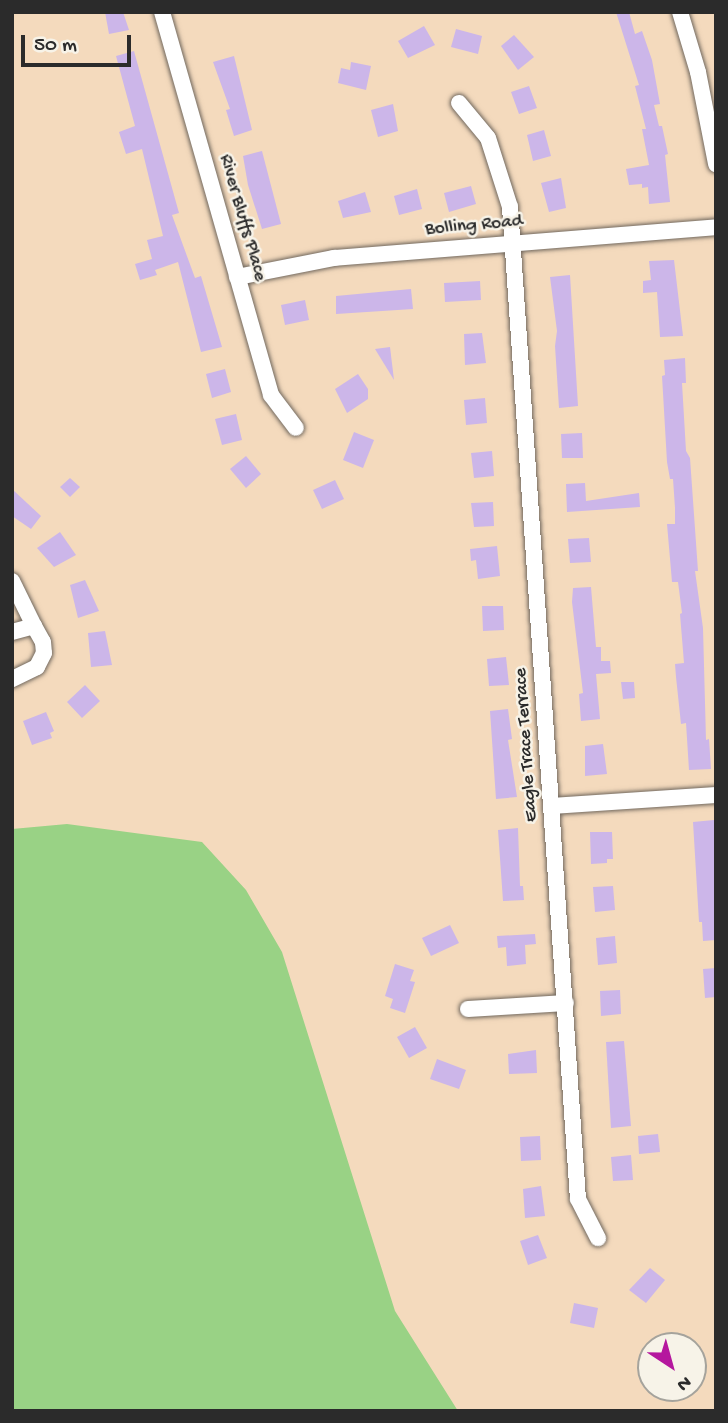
<!DOCTYPE html>
<style>
body{margin:0}
#map{position:relative;width:728px;height:1423px;overflow:hidden;background:#f4dabd;font-family:"Gochi Hand",sans-serif}
div>[style]{position:absolute}
.green>*{inset:0;background:#99d285}
.building>*{inset:0;background:#ccb6e9}
.roads{filter:drop-shadow(0 0 2px #71685e) drop-shadow(0 0 2px #71685e)}
.minor>*{height:16px;margin:-8px;padding:0 8px;transform-origin:8px;border-radius:8px;background:#fff}
span{translate:-50% -50%;white-space:nowrap;text-align:center;line-height:1.15;-webkit-text-stroke:5px #f7f3e8;paint-order:stroke}
.street-label{font-size:19px;color:#2b2b2b}
.frame{position:absolute;inset:0;border:14px solid #2b2b2b;pointer-events:none}
.north{position:absolute;left:637px;top:1332px;width:70px;height:70px;box-sizing:border-box;background:#f7f3e8;border:2px solid #a5a39c;border-radius:50%;rotate:144deg;font-size:19px;font-weight:700;line-height:28px;text-align:center;color:#2b2b2b}
.north::after{content:'';display:block;margin:auto;width:24px;height:32px;background:#b5179e;clip-path:polygon(50% 0,100% 100%,50% 72%,0 100%)}
.scale{position:absolute;left:21px;top:35px;width:110px;height:32px;box-sizing:border-box;border:4px solid #2b2b2b;border-top:0;padding-left:9px;font-size:21px;line-height:24px;white-space:nowrap;color:#2b2b2b;-webkit-text-stroke:5px #f7f3e8;paint-order:stroke}
</style>
<div id="map">
<div class="green">
<div style="clip-path:polygon(67px 824px,202px 842px,246px 890px,282px 952px,395px 1311px,458px 1411px,12px 1411px,12px 829px)"></div>
</div>
<div class="building">
<div style="clip-path:polygon(105px 12px,123px 12px,129px 30px,109px 34px)"></div>
<div style="clip-path:polygon(616px 12px,629px 12px,635px 34px,642px 31px,652px 60px,660px 104px,654px 105px,659px 126px,662px 126px,668px 154px,665px 155px,670px 202px,649px 204px,648px 187px,642px 188px,642px 184px,629px 185px,626px 169px,649px 165px,642px 129px,646px 129px,635px 86px,639px 85px)"></div>
<div style="clip-path:polygon(424px 26px,435px 45px,408px 58px,398px 41px)"></div>
<div style="clip-path:polygon(456px 29px,482px 36px,478px 54px,451px 47px)"></div>
<div style="clip-path:polygon(514px 35px,534px 57px,518px 70px,501px 46px)"></div>
<div style="clip-path:polygon(134px 51px,179px 213px,172px 215px,195px 278px,201px 276px,222px 347px,201px 352px,178px 262px,155px 270px,157px 275px,140px 280px,135px 264px,152px 259px,147px 240px,163px 236px,142px 149px,126px 154px,119px 132px,135px 126px,116px 56px)"></div>
<div style="clip-path:polygon(234px 56px,252px 130px,234px 136px,226px 110px,230px 109px,213px 62px)"></div>
<div style="clip-path:polygon(351px 62px,371px 66px,366px 90px,338px 83px,341px 68px,350px 70px)"></div>
<div style="clip-path:polygon(529px 86px,537px 108px,519px 114px,511px 92px)"></div>
<div style="clip-path:polygon(393px 104px,398px 131px,378px 137px,371px 110px)"></div>
<div style="clip-path:polygon(544px 130px,551px 156px,533px 161px,527px 135px)"></div>
<div style="clip-path:polygon(262px 151px,281px 224px,262px 229px,248px 185px,243px 156px)"></div>
<div style="clip-path:polygon(561px 178px,566px 208px,549px 212px,541px 183px)"></div>
<div style="clip-path:polygon(471px 186px,476px 204px,449px 212px,444px 193px)"></div>
<div style="clip-path:polygon(417px 189px,422px 209px,399px 215px,394px 196px)"></div>
<div style="clip-path:polygon(365px 192px,371px 212px,343px 218px,338px 201px)"></div>
<div style="clip-path:polygon(674px 260px,683px 336px,660px 337px,657px 292px,643px 293px,643px 281px,651px 280px,649px 261px)"></div>
<div style="clip-path:polygon(570px 275px,578px 406px,559px 408px,555px 346px,557px 331px,550px 277px)"></div>
<div style="clip-path:polygon(480px 281px,481px 300px,445px 302px,444px 283px)"></div>
<div style="clip-path:polygon(411px 289px,413px 309px,336px 314px,336px 296px)"></div>
<div style="clip-path:polygon(305px 300px,309px 320px,285px 325px,281px 305px)"></div>
<div style="clip-path:polygon(482px 333px,486px 363px,465px 365px,464px 334px)"></div>
<div style="clip-path:polygon(390px 347px,394px 380px,375px 349px)"></div>
<div style="clip-path:polygon(685px 358px,686px 383px,682px 383px,686px 451px,690px 458px,698px 571px,695px 571px,703px 628px,706px 740px,709px 739px,711px 769px,689px 770px,686px 723px,681px 724px,676px 677px,675px 664px,684px 663px,680px 614px,682px 613px,678px 582px,672px 582px,667px 524px,675px 524px,675px 508px,673px 479px,670px 479px,667px 462px,662px 376px,665px 375px,664px 360px)"></div>
<div style="clip-path:polygon(225px 369px,231px 392px,212px 398px,206px 374px)"></div>
<div style="clip-path:polygon(358px 374px,368px 389px,368px 399px,347px 413px,335px 389px)"></div>
<div style="clip-path:polygon(485px 398px,487px 423px,466px 425px,464px 400px)"></div>
<div style="clip-path:polygon(236px 414px,242px 440px,222px 445px,215px 419px)"></div>
<div style="clip-path:polygon(354px 432px,374px 440px,363px 468px,343px 460px)"></div>
<div style="clip-path:polygon(582px 433px,583px 458px,562px 458px,561px 434px)"></div>
<div style="clip-path:polygon(492px 451px,494px 476px,474px 478px,471px 453px)"></div>
<div style="clip-path:polygon(246px 456px,261px 474px,246px 488px,230px 469px)"></div>
<div style="clip-path:polygon(70px 478px,80px 487px,70px 497px,60px 487px)"></div>
<div style="clip-path:polygon(335px 480px,344px 499px,322px 509px,313px 490px)"></div>
<div style="clip-path:polygon(585px 483px,586px 501px,639px 493px,640px 507px,567px 512px,566px 484px)"></div>
<div style="clip-path:polygon(12px 489px,41px 516px,31px 529px,12px 516px)"></div>
<div style="clip-path:polygon(493px 502px,494px 526px,474px 527px,471px 503px)"></div>
<div style="clip-path:polygon(60px 532px,76px 555px,54px 567px,37px 548px)"></div>
<div style="clip-path:polygon(589px 538px,591px 562px,570px 563px,568px 539px)"></div>
<div style="clip-path:polygon(497px 546px,500px 576px,478px 579px,476px 560px,471px 561px,470px 549px)"></div>
<div style="clip-path:polygon(85px 580px,99px 611px,78px 618px,70px 585px)"></div>
<div style="clip-path:polygon(591px 587px,596px 647px,601px 647px,601px 661px,610px 661px,611px 673px,596px 674px,600px 719px,581px 721px,579px 694px,583px 693px,572px 602px,573px 588px)"></div>
<div style="clip-path:polygon(482px 606px,503px 606px,504px 630px,483px 631px)"></div>
<div style="clip-path:polygon(105px 631px,112px 665px,91px 667px,88px 633px)"></div>
<div style="clip-path:polygon(506px 657px,509px 685px,489px 686px,487px 659px)"></div>
<div style="clip-path:polygon(621px 682px,634px 682px,635px 698px,623px 699px)"></div>
<div style="clip-path:polygon(85px 685px,100px 701px,82px 718px,67px 702px)"></div>
<div style="clip-path:polygon(508px 709px,512px 739px,508px 740px,517px 797px,496px 799px,490px 711px)"></div>
<div style="clip-path:polygon(46px 712px,54px 731px,50px 733px,52px 738px,32px 745px,23px 721px)"></div>
<div style="clip-path:polygon(603px 744px,607px 774px,585px 776px,585px 746px)"></div>
<div style="clip-path:polygon(714px 820px,716px 940px,703px 941px,702px 922px,699px 922px,693px 822px)"></div>
<div style="clip-path:polygon(518px 828px,520px 886px,523px 886px,524px 900px,503px 901px,498px 830px)"></div>
<div style="clip-path:polygon(590px 832px,612px 832px,613px 859px,607px 859px,607px 863px,591px 864px)"></div>
<div style="clip-path:polygon(613px 886px,615px 910px,595px 912px,593px 887px)"></div>
<div style="clip-path:polygon(450px 925px,459px 943px,431px 956px,422px 938px)"></div>
<div style="clip-path:polygon(535px 934px,536px 944px,525px 945px,526px 964px,507px 966px,506px 947px,498px 948px,497px 936px)"></div>
<div style="clip-path:polygon(615px 936px,617px 963px,598px 965px,596px 938px)"></div>
<div style="clip-path:polygon(395px 964px,414px 970px,410px 981px,415px 982px,405px 1013px,390px 1008px,393px 999px,385px 996px)"></div>
<div style="clip-path:polygon(716px 968px,716px 997px,705px 998px,703px 969px)"></div>
<div style="clip-path:polygon(620px 990px,621px 1014px,601px 1016px,600px 991px)"></div>
<div style="clip-path:polygon(415px 1027px,427px 1048px,409px 1058px,397px 1037px)"></div>
<div style="clip-path:polygon(624px 1041px,631px 1126px,611px 1128px,606px 1042px)"></div>
<div style="clip-path:polygon(536px 1050px,537px 1073px,509px 1074px,508px 1054px)"></div>
<div style="clip-path:polygon(437px 1059px,466px 1070px,459px 1089px,430px 1079px)"></div>
<div style="clip-path:polygon(658px 1134px,660px 1152px,639px 1154px,638px 1136px)"></div>
<div style="clip-path:polygon(540px 1136px,541px 1160px,521px 1161px,520px 1137px)"></div>
<div style="clip-path:polygon(631px 1155px,633px 1180px,613px 1181px,611px 1157px)"></div>
<div style="clip-path:polygon(541px 1186px,545px 1216px,525px 1218px,523px 1189px)"></div>
<div style="clip-path:polygon(538px 1235px,547px 1258px,528px 1265px,520px 1241px)"></div>
<div style="clip-path:polygon(650px 1268px,665px 1280px,646px 1303px,629px 1290px)"></div>
<div style="clip-path:polygon(574px 1303px,598px 1308px,594px 1328px,570px 1323px)"></div>
</div>
<div class="roads">
<div class="minor">
<div style="left:162px;top:12px;width:398px;rotate:74.1deg"></div>
<div style="left:271px;top:395px;width:41px;rotate:52.9deg"></div>
<div style="left:680px;top:12px;width:63px;rotate:73.3deg"></div>
<div style="left:698px;top:72px;width:94px;rotate:78.9deg"></div>
<div style="left:459px;top:103px;width:45px;rotate:50.4deg"></div>
<div style="left:488px;top:138px;width:72px;rotate:72.3deg"></div>
<div style="left:510px;top:207px;width:994px;rotate:86.08deg"></div>
<div style="left:578px;top:1199px;width:44px;rotate:62.9deg"></div>
<div style="left:237px;top:277px;width:99px;rotate:-11.1deg"></div>
<div style="left:334px;top:258px;width:383px;rotate:-4.6deg"></div>
<div style="left:12px;top:581px;width:50px;rotate:63.9deg"></div>
<div style="left:12px;top:632px;width:23px;rotate:-15deg"></div>
<div style="left:34px;top:626px;width:18px;rotate:61deg"></div>
<div style="left:43px;top:642px;width:11px;rotate:85deg"></div>
<div style="left:44px;top:653px;width:16px;rotate:117deg"></div>
<div style="left:37px;top:667px;width:28px;rotate:154deg"></div>
<div style="left:552px;top:806px;width:164px;rotate:-3.8deg"></div>
<div style="left:468px;top:1009px;width:98px;rotate:-3.5deg"></div>
</div>
</div>
<div class="street-label">
<span style="left:242px;top:218px;rotate:74deg">River Bluffs Place</span>
<span style="left:474px;top:226px;rotate:-5deg">Bolling Road</span>
<span style="left:527px;top:745px;rotate:-94deg">Eagle Trace Terrace</span>
</div>
<div class="frame"></div>
<div class="north">N</div>
<div class="scale">50 m</div>
</div>
